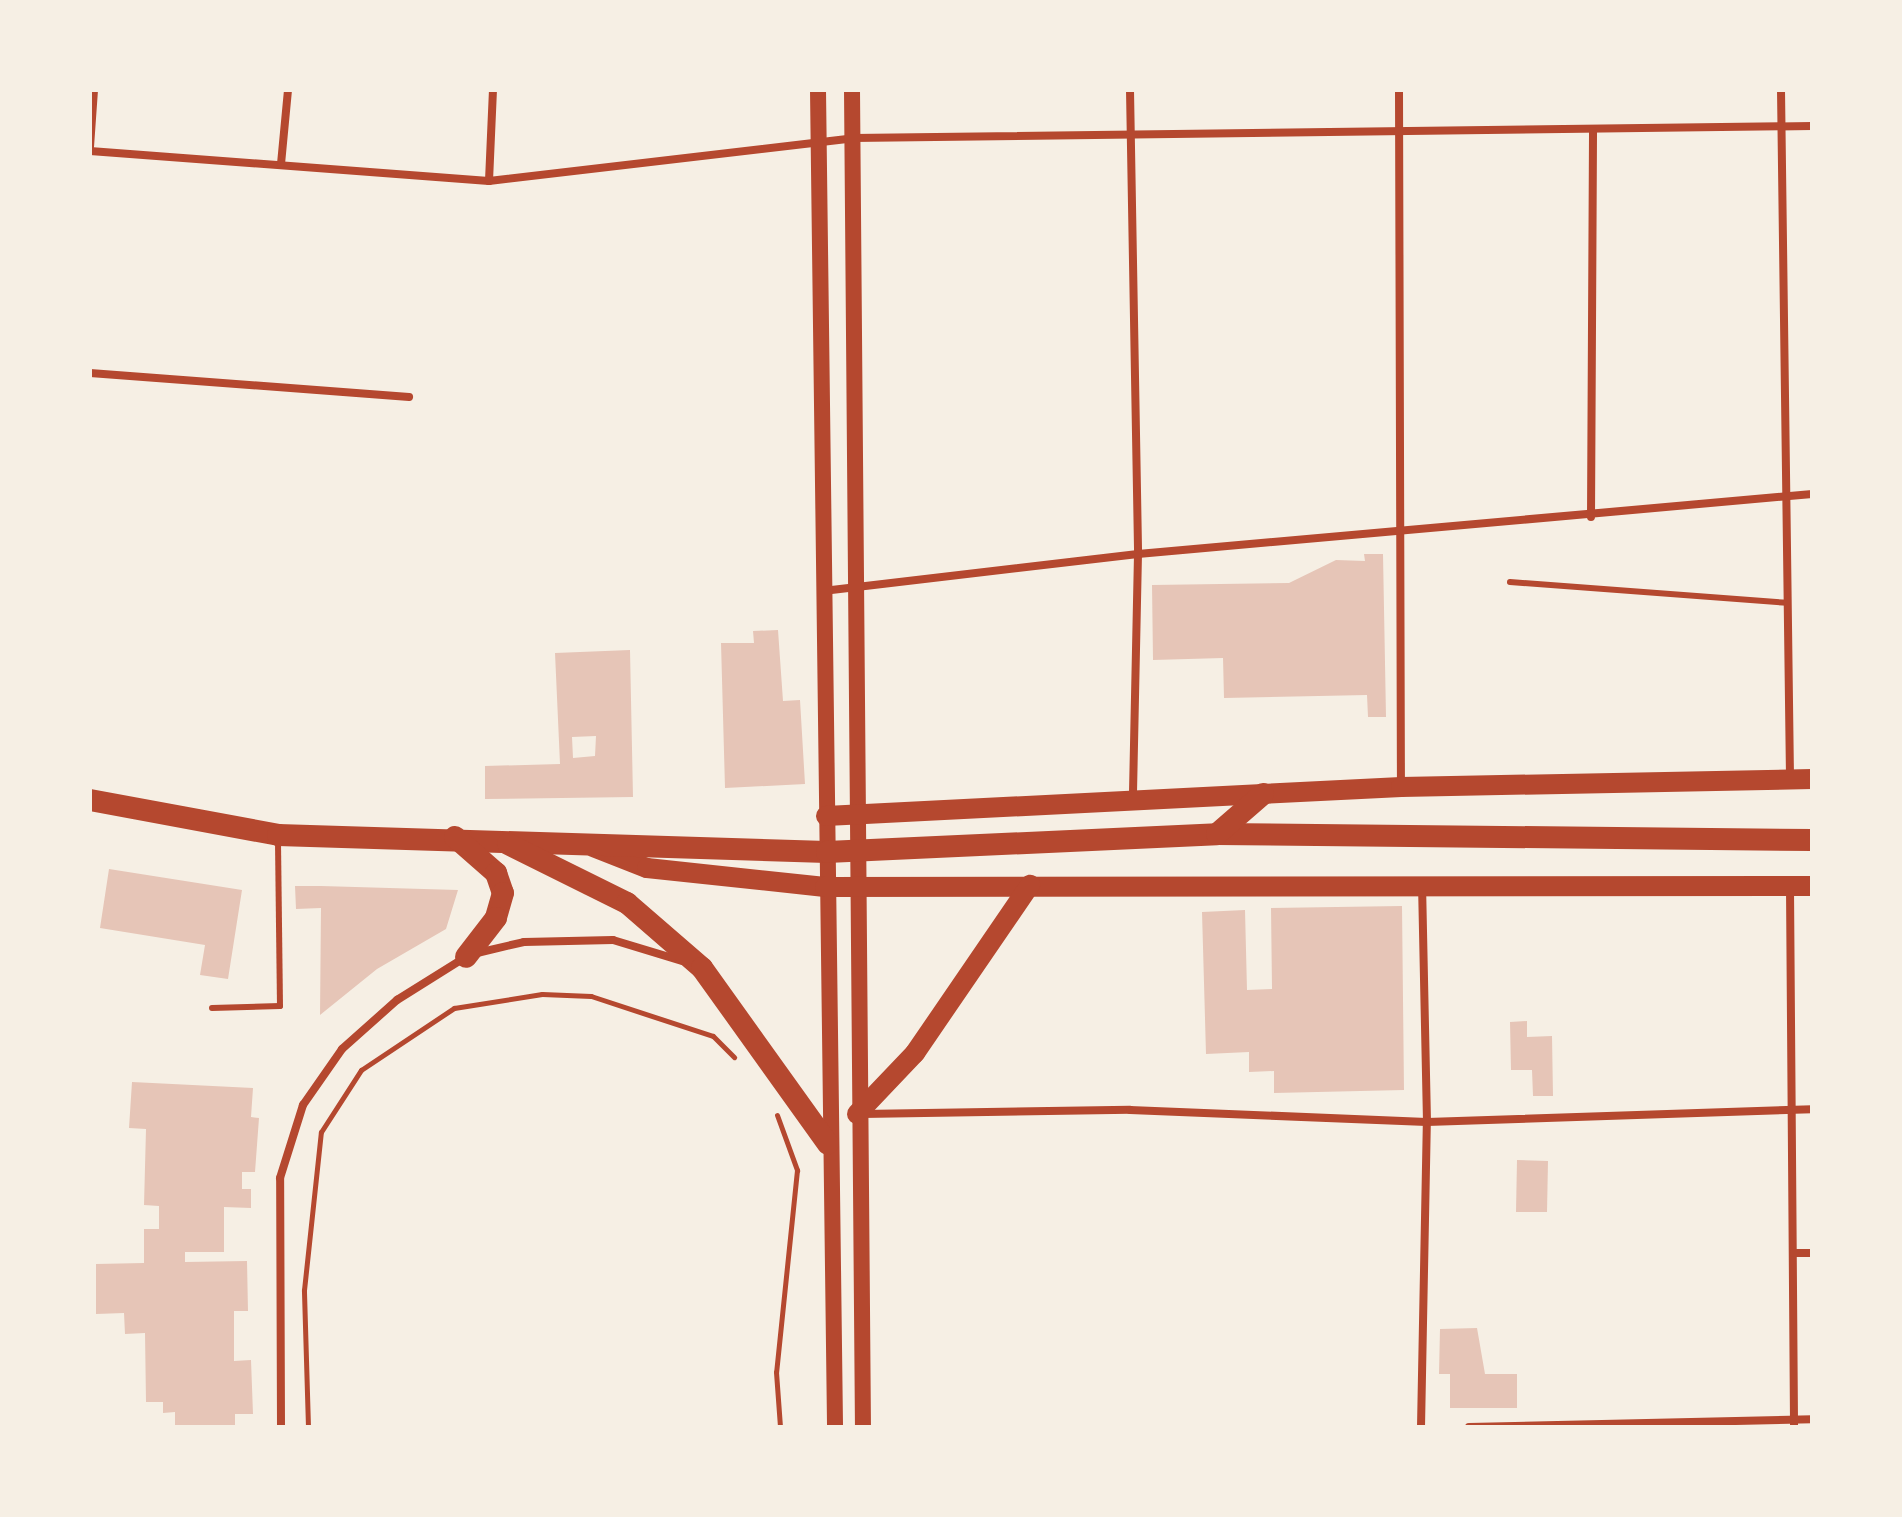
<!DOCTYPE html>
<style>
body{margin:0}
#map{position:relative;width:1902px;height:1517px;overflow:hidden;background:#f6efe4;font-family:Roboto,sans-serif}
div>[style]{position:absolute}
.building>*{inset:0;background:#e6c5b7}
.path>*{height:5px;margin:-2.5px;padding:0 2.5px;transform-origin:2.5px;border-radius:2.5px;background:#b5482f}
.service>*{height:6px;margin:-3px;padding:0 3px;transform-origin:3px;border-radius:3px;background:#b5482f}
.minor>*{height:8px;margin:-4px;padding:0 4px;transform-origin:4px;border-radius:4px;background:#b5482f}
.secondary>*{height:16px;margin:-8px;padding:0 8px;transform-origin:8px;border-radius:8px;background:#b5482f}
.primary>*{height:20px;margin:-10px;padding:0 10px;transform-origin:10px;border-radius:10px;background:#b5482f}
.trunk>*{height:22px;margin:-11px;padding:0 11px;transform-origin:11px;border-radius:11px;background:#b5482f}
span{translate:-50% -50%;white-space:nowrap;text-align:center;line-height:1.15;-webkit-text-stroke:7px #f6efe4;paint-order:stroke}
.frame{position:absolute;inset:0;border:92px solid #f6efe4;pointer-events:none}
</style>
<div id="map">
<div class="building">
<div style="clip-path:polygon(1364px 554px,1383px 554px,1386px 717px,1368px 717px,1367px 695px,1224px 698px,1223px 658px,1153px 660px,1152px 585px,1289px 583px,1336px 560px,1365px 561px)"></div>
<div style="clip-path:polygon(778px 630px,783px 701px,800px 700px,805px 784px,725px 788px,721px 643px,754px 643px,753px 631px)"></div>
<div style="clip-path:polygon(evenodd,630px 650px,633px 797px,485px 799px,485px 766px,560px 764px,555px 653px,630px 650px,596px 736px,595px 756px,573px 758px,572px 737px,596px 736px)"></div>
<div style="clip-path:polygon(109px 869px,242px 890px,228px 979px,200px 975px,205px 945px,100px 928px)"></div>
<div style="clip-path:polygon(295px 886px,321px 886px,458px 890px,446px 929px,377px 969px,320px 1015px,321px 908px,296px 909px)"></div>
<div style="clip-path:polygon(1402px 906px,1404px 1090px,1274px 1093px,1274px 1071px,1249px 1072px,1249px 1052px,1206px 1054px,1202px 912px,1245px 910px,1247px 990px,1272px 989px,1271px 908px)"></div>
<div style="clip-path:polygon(1527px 1021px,1527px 1037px,1552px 1036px,1553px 1096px,1533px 1096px,1532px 1070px,1511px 1070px,1510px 1022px)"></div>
<div style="clip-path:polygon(132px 1082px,253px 1088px,251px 1117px,259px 1118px,255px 1172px,242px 1172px,242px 1189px,251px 1189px,251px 1208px,224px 1207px,224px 1252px,185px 1252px,185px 1262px,247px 1261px,248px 1311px,234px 1311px,234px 1361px,251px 1360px,253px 1414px,235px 1414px,235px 1427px,175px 1427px,175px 1412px,163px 1413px,163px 1402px,146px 1402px,145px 1333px,125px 1334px,124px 1313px,96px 1314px,96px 1264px,144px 1263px,144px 1229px,159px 1229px,159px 1206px,144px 1205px,146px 1129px,129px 1128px)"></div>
<div style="clip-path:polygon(1517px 1160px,1548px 1161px,1547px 1212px,1516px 1212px)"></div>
<div style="clip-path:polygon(1477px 1328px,1485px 1374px,1517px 1374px,1517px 1408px,1450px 1408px,1450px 1374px,1439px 1374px,1440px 1329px)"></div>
</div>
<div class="path">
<div style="left:777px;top:1115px;width:59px;rotate:70deg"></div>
<div style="left:797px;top:1170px;width:203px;rotate:95.9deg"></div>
<div style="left:776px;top:1372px;width:55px;rotate:85.8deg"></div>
<div style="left:308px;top:1427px;width:137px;rotate:-91.7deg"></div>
<div style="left:304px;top:1290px;width:159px;rotate:-83.9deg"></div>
<div style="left:321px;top:1132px;width:74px;rotate:-57.2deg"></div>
<div style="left:361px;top:1070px;width:112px;rotate:-33.7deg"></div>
<div style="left:454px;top:1008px;width:89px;rotate:-9deg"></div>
<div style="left:542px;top:994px;width:49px;rotate:2.3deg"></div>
<div style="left:591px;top:996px;width:128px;rotate:18.2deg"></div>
<div style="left:713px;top:1036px;width:30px;rotate:45deg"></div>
</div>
<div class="service">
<div style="left:1510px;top:582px;width:278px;rotate:4.3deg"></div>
<div style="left:212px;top:1008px;width:68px;rotate:-1.7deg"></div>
<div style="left:280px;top:1006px;width:167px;rotate:-90.7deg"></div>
</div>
<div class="minor">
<div style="left:1130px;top:90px;width:464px;rotate:89deg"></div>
<div style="left:1138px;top:554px;width:245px;rotate:91.2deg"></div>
<div style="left:1399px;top:90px;width:695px;rotate:89.84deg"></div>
<div style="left:1781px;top:90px;width:689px;rotate:89.25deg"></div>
<div style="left:90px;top:147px;width:57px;rotate:-86deg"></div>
<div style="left:90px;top:151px;width:400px;rotate:4.3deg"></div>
<div style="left:489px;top:181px;width:367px;rotate:-6.7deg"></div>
<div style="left:853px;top:138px;width:959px;rotate:-0.72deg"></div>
<div style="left:281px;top:164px;width:74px;rotate:-84.6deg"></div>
<div style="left:489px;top:181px;width:91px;rotate:-87.5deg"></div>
<div style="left:90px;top:373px;width:320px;rotate:4.3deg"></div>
<div style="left:1591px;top:517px;width:386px;rotate:-89.7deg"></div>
<div style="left:823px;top:591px;width:317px;rotate:-6.7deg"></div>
<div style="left:1138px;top:554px;width:677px;rotate:-5.09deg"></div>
<div style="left:1790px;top:888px;width:539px;rotate:89.57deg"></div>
<div style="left:477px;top:953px;width:48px;rotate:-13.2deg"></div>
<div style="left:524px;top:942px;width:89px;rotate:-1.3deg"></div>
<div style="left:613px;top:940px;width:72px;rotate:16.9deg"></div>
<div style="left:862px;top:1114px;width:268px;rotate:-0.9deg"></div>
<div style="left:1130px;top:1110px;width:297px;rotate:2.3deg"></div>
<div style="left:1427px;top:1122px;width:385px;rotate:-1.9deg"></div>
<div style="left:1794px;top:1253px;width:18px"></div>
<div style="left:281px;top:1427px;width:249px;rotate:-90.2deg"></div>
<div style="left:280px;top:1178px;width:77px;rotate:-72.5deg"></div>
<div style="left:303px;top:1105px;width:68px;rotate:-55.1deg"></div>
<div style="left:342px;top:1049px;width:74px;rotate:-41.7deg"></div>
<div style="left:397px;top:1000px;width:79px;rotate:-32.1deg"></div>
<div style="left:1421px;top:1427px;width:305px;rotate:-88.9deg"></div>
<div style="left:1427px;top:1122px;width:234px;rotate:-91.2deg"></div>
<div style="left:1469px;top:1427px;width:343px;rotate:-1.3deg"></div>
</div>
<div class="secondary">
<div style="left:818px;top:90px;width:1337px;rotate:89.27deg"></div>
<div style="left:852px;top:90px;width:1337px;rotate:89.53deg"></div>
</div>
<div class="primary">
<div style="left:826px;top:816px;width:576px;rotate:-2.89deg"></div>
<div style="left:1401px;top:787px;width:411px;rotate:-1.1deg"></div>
<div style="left:593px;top:847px;width:58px;rotate:21.3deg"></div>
<div style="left:647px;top:868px;width:179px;rotate:6.1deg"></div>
<div style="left:825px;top:887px;width:987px;rotate:-0.06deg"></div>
<div style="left:857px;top:1114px;width:84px;rotate:-46.4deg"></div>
<div style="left:915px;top:1053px;width:204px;rotate:-55.6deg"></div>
</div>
<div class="trunk">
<div style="left:90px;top:800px;width:191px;rotate:10.5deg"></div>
<div style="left:278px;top:835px;width:549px;rotate:1.77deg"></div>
<div style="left:827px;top:852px;width:390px;rotate:-2.6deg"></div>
<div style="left:1217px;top:834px;width:595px;rotate:0.58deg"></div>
<div style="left:1217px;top:834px;width:61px;rotate:-41deg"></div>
<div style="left:455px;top:837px;width:55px;rotate:41.3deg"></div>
<div style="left:496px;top:873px;width:21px;rotate:71deg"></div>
<div style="left:503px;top:893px;width:26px;rotate:106deg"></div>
<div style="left:496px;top:918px;width:49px;rotate:127.6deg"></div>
<div style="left:508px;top:844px;width:133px;rotate:26.4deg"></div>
<div style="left:627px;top:903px;width:99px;rotate:40.9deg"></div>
<div style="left:702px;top:968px;width:216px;rotate:54.4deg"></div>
</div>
<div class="frame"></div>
</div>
